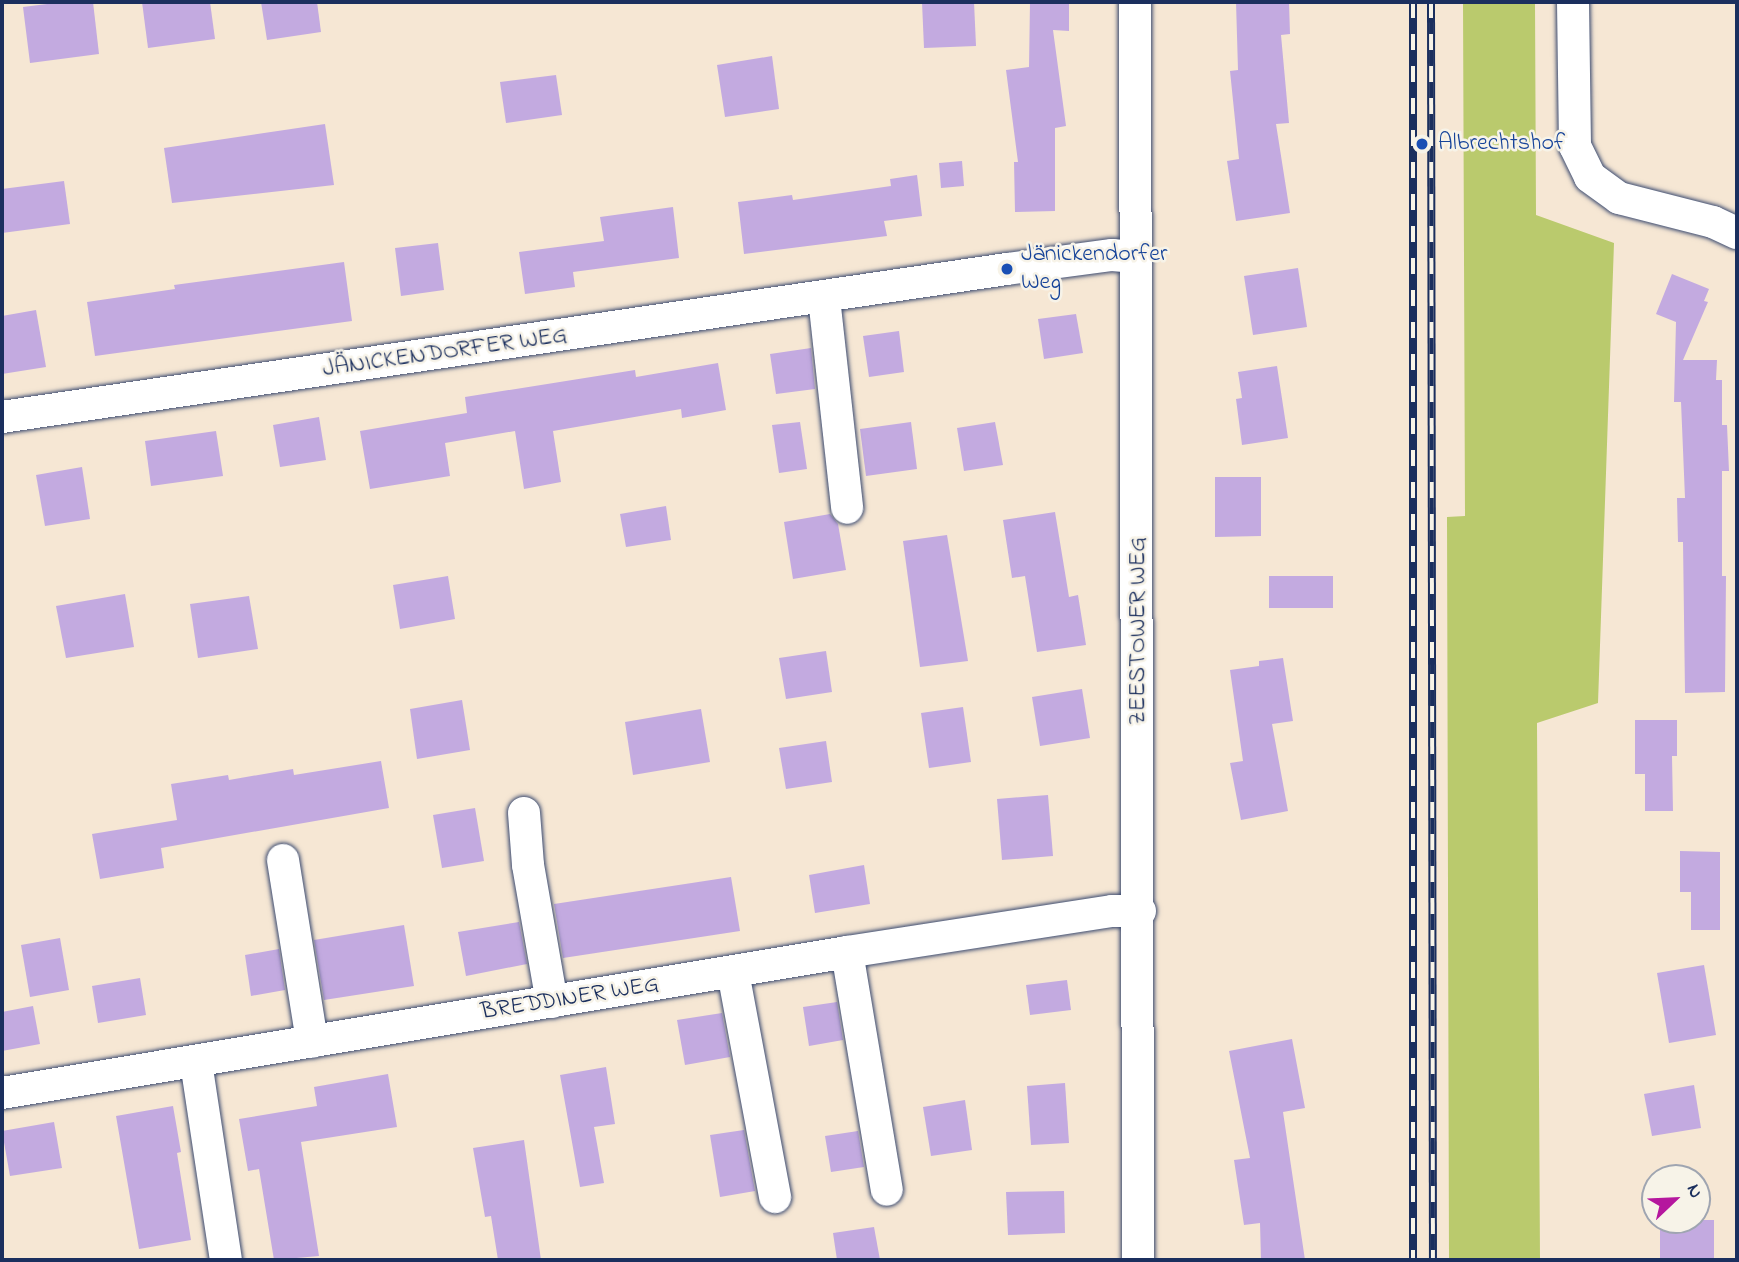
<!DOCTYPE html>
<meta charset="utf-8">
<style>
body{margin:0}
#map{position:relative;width:1739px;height:1262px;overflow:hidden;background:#f6e7d4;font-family:"Indie Flower",sans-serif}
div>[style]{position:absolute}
.green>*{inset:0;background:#baca6d}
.building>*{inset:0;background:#c3aae0}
.roads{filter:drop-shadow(0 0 2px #3c4b70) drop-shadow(0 0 2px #3c4b70)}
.minor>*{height:32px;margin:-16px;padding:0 16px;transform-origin:16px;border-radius:16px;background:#fff}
.rail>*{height:8px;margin-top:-4px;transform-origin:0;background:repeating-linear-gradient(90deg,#f7f3e8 0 16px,#1b2f5e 0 32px);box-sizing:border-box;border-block:2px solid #1b2f5e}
.dots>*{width:19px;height:19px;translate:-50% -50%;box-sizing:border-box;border:4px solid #f7f3e8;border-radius:50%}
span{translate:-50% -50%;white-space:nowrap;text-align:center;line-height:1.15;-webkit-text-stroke:5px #f7f3e8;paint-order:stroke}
.transit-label{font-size:24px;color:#164399}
.left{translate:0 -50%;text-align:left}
.street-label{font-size:24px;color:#1b2f5e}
.frame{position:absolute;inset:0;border:4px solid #1b2f5e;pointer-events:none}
.north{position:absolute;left:1641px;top:1164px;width:70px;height:70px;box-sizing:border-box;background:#f7f3e8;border:2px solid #9fa5b1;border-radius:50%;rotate:67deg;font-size:19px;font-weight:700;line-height:28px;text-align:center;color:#1b2f5e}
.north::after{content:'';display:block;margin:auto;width:24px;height:32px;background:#b5179e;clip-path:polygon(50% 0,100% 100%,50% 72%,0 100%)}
</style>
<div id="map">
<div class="green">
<div style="clip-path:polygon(1463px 2px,1535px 2px,1536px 215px,1614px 243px,1598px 703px,1537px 723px,1540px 1260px,1449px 1260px,1447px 517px,1465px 516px)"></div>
</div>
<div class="building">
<div style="clip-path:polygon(63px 2px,93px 2px,99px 54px,30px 63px,23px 7px)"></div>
<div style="clip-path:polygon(142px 2px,210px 2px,215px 39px,148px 48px)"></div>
<div style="clip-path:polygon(261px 2px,317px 2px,321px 32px,267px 40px)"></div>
<div style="clip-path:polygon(922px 2px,974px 2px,976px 46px,924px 48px)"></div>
<div style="clip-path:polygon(1030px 2px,1069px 2px,1069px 31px,1053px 30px,1066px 126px,1055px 128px,1055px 211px,1015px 212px,1014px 162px,1018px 162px,1006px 70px,1029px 67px)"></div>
<div style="clip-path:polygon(1236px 2px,1289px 2px,1290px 34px,1281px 35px,1289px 123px,1276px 124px,1290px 213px,1236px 221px,1227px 161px,1239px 159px,1230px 71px,1238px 70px)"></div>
<div style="clip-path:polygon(772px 56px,779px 109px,725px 117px,717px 65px)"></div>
<div style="clip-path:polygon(556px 75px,562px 115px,506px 123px,500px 82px)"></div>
<div style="clip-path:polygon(325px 124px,334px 185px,172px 203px,164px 148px)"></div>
<div style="clip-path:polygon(962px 161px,964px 186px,941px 188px,939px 163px)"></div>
<div style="clip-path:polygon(917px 175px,922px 216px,884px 221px,887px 236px,744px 254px,738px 202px,792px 195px,793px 200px,891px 186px,890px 179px)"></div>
<div style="clip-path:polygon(64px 181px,70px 224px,2px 233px,2px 189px)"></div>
<div style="clip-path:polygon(673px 207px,679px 258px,573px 272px,575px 287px,525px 294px,519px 252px,604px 241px,600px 217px)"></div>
<div style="clip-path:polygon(438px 243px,444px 290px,401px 296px,395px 248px)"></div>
<div style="clip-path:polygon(344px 262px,352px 321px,95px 356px,87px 302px,175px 289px,174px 285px)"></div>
<div style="clip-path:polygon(1298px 268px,1307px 327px,1253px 335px,1244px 276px)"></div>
<div style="clip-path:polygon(1672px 274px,1709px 289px,1704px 301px,1708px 302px,1683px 360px,1717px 360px,1716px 380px,1722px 380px,1722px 425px,1727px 425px,1729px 471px,1722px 471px,1722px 576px,1726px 576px,1725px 692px,1685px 693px,1683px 542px,1678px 542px,1677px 498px,1685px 498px,1681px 402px,1674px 402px,1676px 322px,1656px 314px)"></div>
<div style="clip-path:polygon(36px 310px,46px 367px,2px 374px,2px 316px)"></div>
<div style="clip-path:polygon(1076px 314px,1083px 353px,1044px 359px,1038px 319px)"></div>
<div style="clip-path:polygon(899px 331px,904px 372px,869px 377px,863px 336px)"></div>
<div style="clip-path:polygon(811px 348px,815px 389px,776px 394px,770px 354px)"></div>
<div style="clip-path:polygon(718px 363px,726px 410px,682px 418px,681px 409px,553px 431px,561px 482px,524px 489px,515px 431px,445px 443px,450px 476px,370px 489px,360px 431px,467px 413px,465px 397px,635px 370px,636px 377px)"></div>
<div style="clip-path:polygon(1277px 366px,1288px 438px,1242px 445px,1236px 399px,1242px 398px,1238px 372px)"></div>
<div style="clip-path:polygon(319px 417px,326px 460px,280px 467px,273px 425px)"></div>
<div style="clip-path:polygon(800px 422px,807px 469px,779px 473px,772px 425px)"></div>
<div style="clip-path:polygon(911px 422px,917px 469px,866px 476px,860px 429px)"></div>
<div style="clip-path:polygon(995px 422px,1003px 465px,964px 471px,957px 428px)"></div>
<div style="clip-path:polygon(216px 431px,223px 476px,151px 486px,145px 441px)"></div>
<div style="clip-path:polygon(82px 467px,90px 519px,45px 526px,36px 475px)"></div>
<div style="clip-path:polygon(1215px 477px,1261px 477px,1261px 536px,1215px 537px)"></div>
<div style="clip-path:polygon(666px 506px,671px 540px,626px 547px,620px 514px)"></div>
<div style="clip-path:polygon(1055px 512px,1069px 597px,1078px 595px,1086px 645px,1037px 652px,1025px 576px,1012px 578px,1003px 520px)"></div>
<div style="clip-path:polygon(830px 514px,838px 524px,846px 570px,793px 579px,784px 522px)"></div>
<div style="clip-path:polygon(947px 535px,968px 661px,920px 667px,903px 541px)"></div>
<div style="clip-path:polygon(448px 576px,455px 619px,400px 629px,393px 585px)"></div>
<div style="clip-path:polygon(1269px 576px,1333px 576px,1333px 608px,1269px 608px)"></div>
<div style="clip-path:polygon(125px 594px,134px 647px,66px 658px,56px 606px)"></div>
<div style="clip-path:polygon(249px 596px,258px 649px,198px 658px,190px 604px)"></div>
<div style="clip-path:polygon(826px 651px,832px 692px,786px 699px,779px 658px)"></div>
<div style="clip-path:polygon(1283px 658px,1293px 721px,1272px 724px,1288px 811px,1241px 820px,1230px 763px,1243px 761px,1230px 670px,1259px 666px,1259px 661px)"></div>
<div style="clip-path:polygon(1082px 689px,1090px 738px,1040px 746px,1032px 697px)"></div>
<div style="clip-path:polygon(462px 700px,470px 750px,417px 759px,410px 709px)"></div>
<div style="clip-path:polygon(963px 707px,971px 762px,929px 768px,921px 713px)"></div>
<div style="clip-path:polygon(701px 709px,710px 762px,633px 775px,625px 722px)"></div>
<div style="clip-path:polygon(1635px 720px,1677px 720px,1677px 756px,1672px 756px,1673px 811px,1645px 811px,1645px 774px,1635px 774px)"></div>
<div style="clip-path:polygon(826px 741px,832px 782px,786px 789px,779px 748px)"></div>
<div style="clip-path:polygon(381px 761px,389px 808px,161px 848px,164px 868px,100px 879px,92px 834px,177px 820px,171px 784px,228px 775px,229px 780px,293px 769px,294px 775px)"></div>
<div style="clip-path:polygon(1048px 795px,1053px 856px,1002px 860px,997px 799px)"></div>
<div style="clip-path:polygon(475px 808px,484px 861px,442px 868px,433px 815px)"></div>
<div style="clip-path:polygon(1680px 851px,1720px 852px,1720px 930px,1691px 930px,1691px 892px,1680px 892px)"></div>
<div style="clip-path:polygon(864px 865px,870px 904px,815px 913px,809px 875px)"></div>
<div style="clip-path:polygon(731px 877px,740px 931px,563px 958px,554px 904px)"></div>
<div style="clip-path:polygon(519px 922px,527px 964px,466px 976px,458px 932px)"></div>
<div style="clip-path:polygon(404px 925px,414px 986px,324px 1000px,314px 940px)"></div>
<div style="clip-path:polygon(60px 938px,69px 990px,30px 997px,21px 945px)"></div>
<div style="clip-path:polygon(279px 949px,285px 990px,251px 996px,245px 955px)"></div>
<div style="clip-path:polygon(1704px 965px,1716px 1035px,1669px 1043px,1657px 973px)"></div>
<div style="clip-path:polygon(140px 978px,146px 1015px,98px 1023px,92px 986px)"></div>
<div style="clip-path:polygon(1067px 980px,1071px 1010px,1030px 1015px,1026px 985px)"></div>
<div style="clip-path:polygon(837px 1002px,843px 1040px,809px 1046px,803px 1007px)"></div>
<div style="clip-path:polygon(33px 1006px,40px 1044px,2px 1051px,2px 1012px)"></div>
<div style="clip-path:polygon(722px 1013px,730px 1057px,685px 1065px,677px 1020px)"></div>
<div style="clip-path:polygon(1292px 1039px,1305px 1108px,1283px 1112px,1305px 1260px,1261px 1260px,1260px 1223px,1244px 1225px,1234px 1160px,1250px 1158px,1229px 1051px)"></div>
<div style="clip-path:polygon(606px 1067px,615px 1124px,594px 1127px,604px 1183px,580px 1187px,560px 1075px)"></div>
<div style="clip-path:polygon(388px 1074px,397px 1127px,301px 1142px,319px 1256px,274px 1260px,259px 1169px,248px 1171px,239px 1119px,317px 1106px,314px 1087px)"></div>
<div style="clip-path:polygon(1065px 1083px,1069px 1143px,1031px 1145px,1027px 1086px)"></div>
<div style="clip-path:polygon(1694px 1085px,1701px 1128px,1652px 1136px,1644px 1094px)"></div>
<div style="clip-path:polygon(965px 1100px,972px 1150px,931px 1156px,923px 1107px)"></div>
<div style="clip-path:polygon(173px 1106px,181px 1152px,177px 1153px,191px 1240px,139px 1249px,116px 1116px)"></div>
<div style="clip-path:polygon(54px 1122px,62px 1168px,10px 1176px,2px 1131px)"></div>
<div style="clip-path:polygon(744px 1130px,755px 1191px,720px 1197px,710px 1135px)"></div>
<div style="clip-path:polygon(858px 1131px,864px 1167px,831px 1172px,825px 1136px)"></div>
<div style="clip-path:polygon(524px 1140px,541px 1260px,498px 1260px,491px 1216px,485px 1217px,473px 1148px)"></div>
<div style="clip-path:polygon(1064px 1191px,1065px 1233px,1008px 1235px,1006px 1192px)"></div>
<div style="clip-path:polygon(1660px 1220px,1714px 1220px,1714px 1260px,1660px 1260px)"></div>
<div style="clip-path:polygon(874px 1227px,880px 1260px,837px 1260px,833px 1233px)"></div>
</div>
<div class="roads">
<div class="minor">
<div style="left:1135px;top:2px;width:1258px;rotate:89.86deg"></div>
<div style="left:1573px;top:2px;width:144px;rotate:89.2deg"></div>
<div style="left:1575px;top:146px;width:34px;rotate:64deg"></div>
<div style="left:1590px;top:177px;width:36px;rotate:36deg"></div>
<div style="left:1619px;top:198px;width:97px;rotate:14.3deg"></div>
<div style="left:1713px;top:222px;width:26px;rotate:25deg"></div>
<div style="left:824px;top:298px;width:211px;rotate:83.7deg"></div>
<div style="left:2px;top:417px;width:1016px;rotate:-8.38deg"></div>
<div style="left:1007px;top:269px;width:106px;rotate:-7.6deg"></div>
<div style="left:1112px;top:255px;width:25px;rotate:5deg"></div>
<div style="left:524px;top:813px;width:52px;rotate:85.6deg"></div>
<div style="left:528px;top:865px;width:139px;rotate:80.1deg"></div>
<div style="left:283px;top:860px;width:184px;rotate:80.9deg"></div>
<div style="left:847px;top:952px;width:241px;rotate:80.5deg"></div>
<div style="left:733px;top:972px;width:229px;rotate:79.4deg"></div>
<div style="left:196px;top:1062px;width:200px;rotate:81.4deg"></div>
<div style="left:2px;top:1093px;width:857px;rotate:-9.47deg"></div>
<div style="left:847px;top:952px;width:268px;rotate:-8.8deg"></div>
<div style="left:1112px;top:911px;width:28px"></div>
</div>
</div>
<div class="rail">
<div style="left:1413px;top:2px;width:1258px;rotate:90deg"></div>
<div style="left:1431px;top:2px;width:1258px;rotate:89.91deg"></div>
</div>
<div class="dots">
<div style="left:1422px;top:144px;background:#1a4fb4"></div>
<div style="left:1007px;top:269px;background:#1a4fb4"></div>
</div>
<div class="transit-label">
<span class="left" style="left:1438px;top:144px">Albrechtshof</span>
<span class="left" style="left:1021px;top:269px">Jänickendorfer<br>Weg</span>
</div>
<div class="street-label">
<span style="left:445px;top:353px;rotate:-8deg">JÄNICKENDORFER WEG</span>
<span style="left:1139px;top:631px;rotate:-90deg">ZEESTOWER WEG</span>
<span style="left:570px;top:999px;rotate:-9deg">BREDDINER WEG</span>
</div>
<div class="frame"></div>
<div class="north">N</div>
</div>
